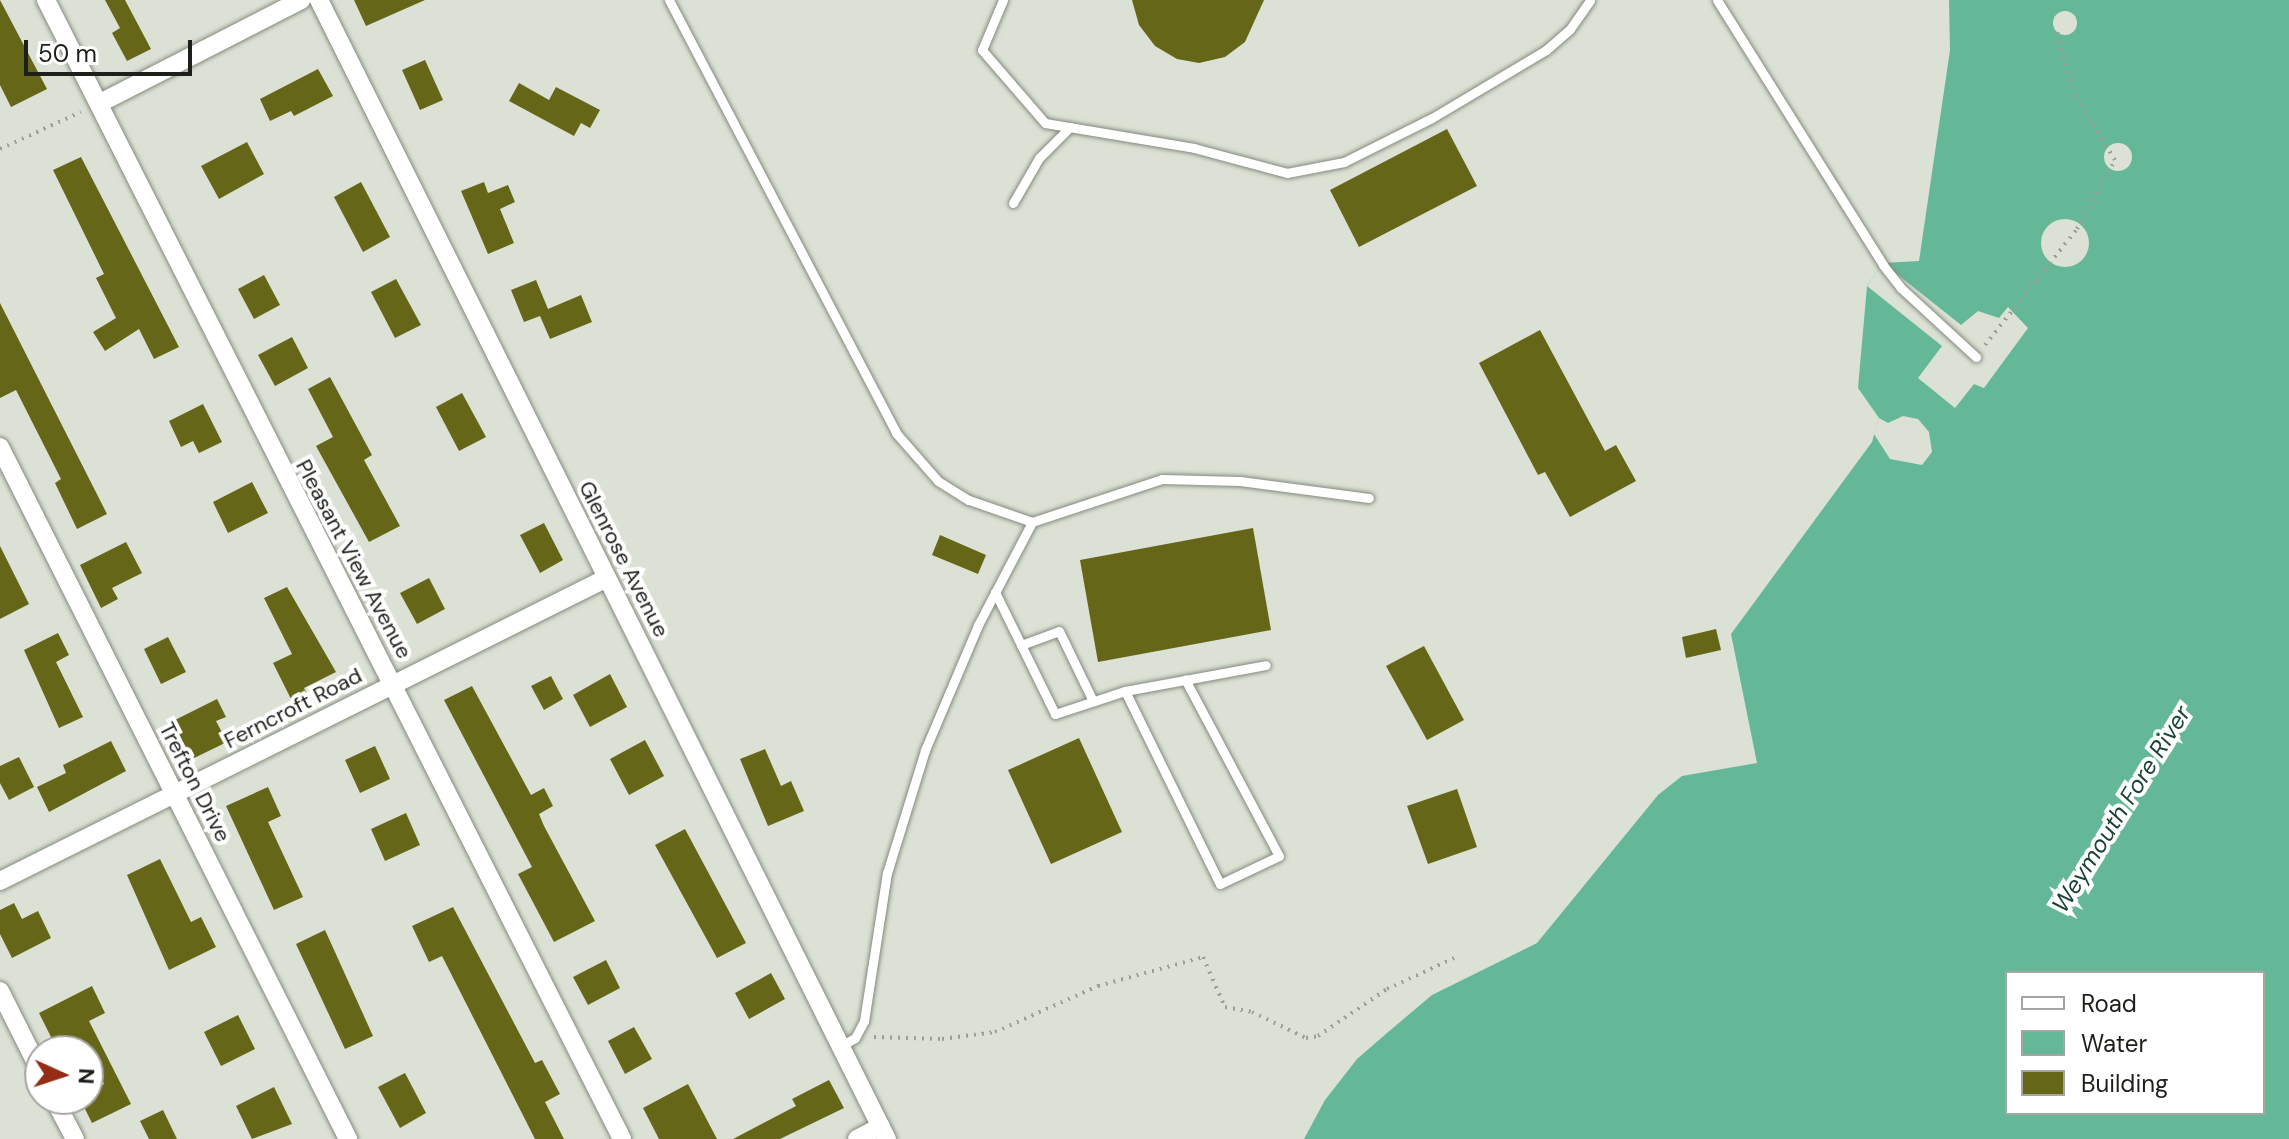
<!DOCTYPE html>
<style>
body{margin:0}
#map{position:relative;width:2289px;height:1139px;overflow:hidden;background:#dbe2d5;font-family:"DM Sans",sans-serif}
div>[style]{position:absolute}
.water>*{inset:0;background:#64b897}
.pier>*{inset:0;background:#dbe2d5}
.round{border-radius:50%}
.building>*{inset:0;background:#666618}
.path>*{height:4px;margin-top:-2px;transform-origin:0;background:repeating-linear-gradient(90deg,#9ba096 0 2px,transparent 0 8px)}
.roads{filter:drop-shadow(0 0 2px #848a7e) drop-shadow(0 0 2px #848a7e)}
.lane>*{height:9px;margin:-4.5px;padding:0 4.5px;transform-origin:4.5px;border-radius:4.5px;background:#fff}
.street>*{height:18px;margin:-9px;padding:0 9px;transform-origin:9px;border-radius:9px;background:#fff}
span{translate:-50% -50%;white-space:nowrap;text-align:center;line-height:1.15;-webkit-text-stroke:8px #fff;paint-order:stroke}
.street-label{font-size:22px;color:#1d1f1a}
.water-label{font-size:24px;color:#1d4334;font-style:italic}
.legend{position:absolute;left:2005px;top:971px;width:260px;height:144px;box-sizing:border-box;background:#fff;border:2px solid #a5a5a3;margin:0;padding:10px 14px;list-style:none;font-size:24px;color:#1d1f1a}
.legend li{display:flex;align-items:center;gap:16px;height:40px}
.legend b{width:40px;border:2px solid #a5a5a3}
.north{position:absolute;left:24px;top:1035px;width:80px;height:80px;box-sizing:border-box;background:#fff;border:2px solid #a5a5a3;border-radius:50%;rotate:93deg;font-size:22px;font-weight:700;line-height:32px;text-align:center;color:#1d1f1a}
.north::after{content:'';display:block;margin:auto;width:28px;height:36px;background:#952d16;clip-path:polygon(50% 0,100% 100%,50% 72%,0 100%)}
.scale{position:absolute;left:24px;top:40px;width:168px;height:36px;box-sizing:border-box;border:4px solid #1d1f1a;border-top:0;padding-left:10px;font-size:24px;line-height:28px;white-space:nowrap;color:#1d1f1a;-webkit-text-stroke:6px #fff;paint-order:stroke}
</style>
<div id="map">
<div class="water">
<div style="clip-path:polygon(evenodd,1949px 0,2289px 0,2289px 1139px,1304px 1139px,1325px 1100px,1357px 1059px,1387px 1033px,1432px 995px,1537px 943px,1658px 795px,1682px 776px,1757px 763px,1731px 634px,1872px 442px,1879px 418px,1858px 388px,1867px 286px,1883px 263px,1919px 261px,1950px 50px,1949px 0,2007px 973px,2263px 973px,2263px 1113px,2007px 1113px,2007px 973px)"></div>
</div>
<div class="pier">
<div class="round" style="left:2053px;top:11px;width:24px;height:24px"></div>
<div class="round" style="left:2104px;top:143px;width:28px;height:28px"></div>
<div class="round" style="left:2041px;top:219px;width:48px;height:48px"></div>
<div style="clip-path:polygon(1883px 263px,1961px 325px,1978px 311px,1999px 318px,2008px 307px,2028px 328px,1984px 388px,1974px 384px,1955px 408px,1918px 378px,1942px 346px,1867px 286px)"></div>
<div style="clip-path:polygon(1903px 416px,1918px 419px,1929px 432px,1932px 452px,1922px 465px,1890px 459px,1874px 434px,1879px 418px,1888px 423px)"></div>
</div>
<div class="building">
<div style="clip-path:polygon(0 0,47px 89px,11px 107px,0 85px)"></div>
<div style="clip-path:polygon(105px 0,125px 0,151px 49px,127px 61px,112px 33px,120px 28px)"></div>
<div style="clip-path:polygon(354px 0,425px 0,366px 26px)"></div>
<div style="clip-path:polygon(1132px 0,1264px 0,1245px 42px,1225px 57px,1199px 63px,1177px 59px,1155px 46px,1139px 25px)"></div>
<div style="clip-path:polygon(425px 60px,443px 100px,420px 110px,402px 70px)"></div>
<div style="clip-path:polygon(318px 69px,333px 96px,294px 116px,291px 111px,270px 121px,260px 99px)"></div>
<div style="clip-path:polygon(519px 83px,549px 100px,556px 87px,600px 110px,590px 128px,581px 123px,574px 136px,509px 101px)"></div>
<div style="clip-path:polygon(1447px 129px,1477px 186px,1359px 247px,1330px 190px)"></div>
<div style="clip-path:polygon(247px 142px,264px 174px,219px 199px,201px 166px)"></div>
<div style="clip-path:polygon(81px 157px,179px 347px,154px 359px,139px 329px,105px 351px,93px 332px,116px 318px,96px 278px,104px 274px,53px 170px)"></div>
<div style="clip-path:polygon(361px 182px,390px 237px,363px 252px,334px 197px)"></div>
<div style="clip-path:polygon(484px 182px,488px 193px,508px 185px,515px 202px,500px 209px,514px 243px,488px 254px,461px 191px)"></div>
<div style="clip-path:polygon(264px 275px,280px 305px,254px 319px,238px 289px)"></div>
<div style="clip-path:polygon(396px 279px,421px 325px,395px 338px,371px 292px)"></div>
<div style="clip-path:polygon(536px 280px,548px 309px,581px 295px,592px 322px,550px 339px,540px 316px,524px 322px,511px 290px)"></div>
<div style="clip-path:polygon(0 303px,107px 514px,77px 529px,55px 483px,61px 479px,16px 390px,0 398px)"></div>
<div style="clip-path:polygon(1540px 330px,1605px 451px,1616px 445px,1636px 481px,1570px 517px,1545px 472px,1538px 475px,1479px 363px)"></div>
<div style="clip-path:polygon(292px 337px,308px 368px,275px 386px,258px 355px)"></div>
<div style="clip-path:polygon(330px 377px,372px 455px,364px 460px,400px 526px,369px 542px,316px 446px,333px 437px,308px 389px)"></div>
<div style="clip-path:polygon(462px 393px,486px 437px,459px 451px,436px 407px)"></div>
<div style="clip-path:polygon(203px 404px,222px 442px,199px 453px,193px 441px,181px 447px,169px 421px)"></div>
<div style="clip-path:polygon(252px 482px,268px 513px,228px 533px,213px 502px)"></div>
<div style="clip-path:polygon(544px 523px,563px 560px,540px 573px,520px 535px)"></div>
<div style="clip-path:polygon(1253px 528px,1271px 630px,1098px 662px,1080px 560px)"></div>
<div style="clip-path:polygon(940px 535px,986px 555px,978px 574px,932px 555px)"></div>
<div style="clip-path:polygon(126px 542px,142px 573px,112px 588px,118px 599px,101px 608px,80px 565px)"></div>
<div style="clip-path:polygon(0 546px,29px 604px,0 619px)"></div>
<div style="clip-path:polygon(429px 578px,445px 609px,417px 624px,400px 593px)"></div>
<div style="clip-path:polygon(287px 587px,336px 672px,304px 688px,311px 701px,296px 709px,273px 663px,292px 654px,264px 598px)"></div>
<div style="clip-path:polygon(1716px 629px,1721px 650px,1686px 658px,1682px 637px)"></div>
<div style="clip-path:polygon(58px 633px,69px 655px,56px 662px,83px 717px,59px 728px,24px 650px)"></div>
<div style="clip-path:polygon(168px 637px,186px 672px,161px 684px,144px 649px)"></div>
<div style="clip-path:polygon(1424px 646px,1464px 720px,1427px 740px,1386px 666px)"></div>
<div style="clip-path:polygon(610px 674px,627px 707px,590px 727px,573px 695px)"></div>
<div style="clip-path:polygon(551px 676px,563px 699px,544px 710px,531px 686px)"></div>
<div style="clip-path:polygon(472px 686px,531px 795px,544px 788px,553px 806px,539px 814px,544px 826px,595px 921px,554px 942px,518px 874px,532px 867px,444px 700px)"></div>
<div style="clip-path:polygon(217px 699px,226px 717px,216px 721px,227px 742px,186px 762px,167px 724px)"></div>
<div style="clip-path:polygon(1079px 738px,1122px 832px,1051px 864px,1008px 770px)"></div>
<div style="clip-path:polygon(645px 740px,664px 776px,629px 795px,610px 759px)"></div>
<div style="clip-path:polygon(111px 741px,126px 771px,49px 812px,37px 787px,66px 773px,63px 765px)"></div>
<div style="clip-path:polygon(375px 746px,390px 779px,360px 793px,345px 760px)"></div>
<div style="clip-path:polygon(765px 749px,781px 786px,791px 781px,804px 811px,768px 826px,740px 759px)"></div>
<div style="clip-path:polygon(19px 757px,34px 787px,9px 800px,0 783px,0 766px)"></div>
<div style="clip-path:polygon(268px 787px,281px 816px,268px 822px,303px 897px,274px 910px,226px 806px)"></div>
<div style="clip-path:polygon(1457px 789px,1477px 847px,1428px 864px,1407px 806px)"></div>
<div style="clip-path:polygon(406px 813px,420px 845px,385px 861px,371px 829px)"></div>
<div style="clip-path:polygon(685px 829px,746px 943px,717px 958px,655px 845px)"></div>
<div style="clip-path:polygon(160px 859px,191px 922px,201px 917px,216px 947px,169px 970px,127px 875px)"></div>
<div style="clip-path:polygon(14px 903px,22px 919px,38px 911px,51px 938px,12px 958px,0 934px,0 910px)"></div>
<div style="clip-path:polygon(453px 907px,535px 1063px,542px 1060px,560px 1094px,545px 1102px,564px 1139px,535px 1139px,442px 956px,429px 962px,412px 926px)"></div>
<div style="clip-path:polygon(325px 930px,373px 1036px,345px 1049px,296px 944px)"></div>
<div style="clip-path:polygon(606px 960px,620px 988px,588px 1005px,573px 977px)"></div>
<div style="clip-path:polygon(771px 973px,785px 999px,749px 1019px,735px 993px)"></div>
<div style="clip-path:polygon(92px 986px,105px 1013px,89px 1021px,131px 1104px,92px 1123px,80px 1099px,88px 1099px,88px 1092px,104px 1084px,88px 1051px,58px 1051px,39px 1013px)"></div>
<div style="clip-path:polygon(238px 1015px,255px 1049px,221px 1066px,204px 1032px)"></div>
<div style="clip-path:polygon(634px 1027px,652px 1059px,625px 1074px,608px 1041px)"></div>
<div style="clip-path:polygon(405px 1073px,426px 1113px,400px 1128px,378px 1087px)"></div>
<div style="clip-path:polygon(829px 1080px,844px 1108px,780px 1139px,733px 1139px,796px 1106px,792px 1099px)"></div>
<div style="clip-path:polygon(688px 1084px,717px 1139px,659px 1139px,643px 1108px)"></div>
<div style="clip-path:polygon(274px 1087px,292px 1124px,252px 1139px,236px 1106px)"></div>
<div style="clip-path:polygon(163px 1110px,177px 1139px,149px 1139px,140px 1121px)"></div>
</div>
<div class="path">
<div style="left:0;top:149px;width:89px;rotate:-24.6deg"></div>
<div style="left:1985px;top:345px;width:148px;rotate:-51.6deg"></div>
<div style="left:2077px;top:229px;width:79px;rotate:-61.2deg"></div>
<div style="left:2115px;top:160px;width:75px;rotate:-122deg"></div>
<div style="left:2075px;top:96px;width:71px;rotate:-105.6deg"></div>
<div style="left:874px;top:1037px;width:68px;rotate:1.7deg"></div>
<div style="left:942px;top:1039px;width:53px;rotate:-7.5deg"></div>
<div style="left:995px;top:1032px;width:113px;rotate:-24.1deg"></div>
<div style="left:1098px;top:986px;width:109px;rotate:-15.4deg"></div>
<div style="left:1203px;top:957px;width:55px;rotate:66.3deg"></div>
<div style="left:1225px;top:1007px;width:27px;rotate:10deg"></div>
<div style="left:1252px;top:1012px;width:60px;rotate:25.7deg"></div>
<div style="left:1306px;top:1038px;width:12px;rotate:-9deg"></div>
<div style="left:1318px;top:1036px;width:83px;rotate:-34.3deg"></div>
<div style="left:1387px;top:989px;width:74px;rotate:-24.8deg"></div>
</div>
<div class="roads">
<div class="lane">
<div style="left:669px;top:0;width:489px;rotate:62.3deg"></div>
<div style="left:896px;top:433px;width:64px;rotate:48.8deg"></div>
<div style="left:938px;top:481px;width:36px;rotate:32deg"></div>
<div style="left:969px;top:500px;width:67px;rotate:19.2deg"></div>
<div style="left:1032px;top:522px;width:137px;rotate:-18.3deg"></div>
<div style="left:1162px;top:479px;width:78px;rotate:1.5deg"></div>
<div style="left:1240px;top:481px;width:130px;rotate:7.5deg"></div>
<div style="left:1003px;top:0;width:54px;rotate:112.8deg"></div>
<div style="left:982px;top:50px;width:96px;rotate:49.2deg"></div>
<div style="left:1045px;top:123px;width:151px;rotate:9.5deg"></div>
<div style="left:1194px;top:148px;width:96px;rotate:15deg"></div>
<div style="left:1287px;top:173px;width:58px;rotate:-10.9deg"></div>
<div style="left:1344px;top:162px;width:98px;rotate:-26.6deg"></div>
<div style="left:1432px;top:118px;width:133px;rotate:-30.8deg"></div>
<div style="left:1546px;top:50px;width:32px;rotate:-41deg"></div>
<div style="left:1570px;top:29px;width:35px;rotate:-55deg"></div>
<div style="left:1717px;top:0;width:313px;rotate:57.9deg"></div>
<div style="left:1883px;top:265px;width:29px;rotate:52deg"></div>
<div style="left:1901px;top:288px;width:102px;rotate:42.6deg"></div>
<div style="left:1013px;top:203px;width:52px;rotate:-60deg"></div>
<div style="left:1039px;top:158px;width:44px;rotate:-45deg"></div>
<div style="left:995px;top:592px;width:136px;rotate:63.8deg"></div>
<div style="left:1055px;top:714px;width:74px;rotate:-18.2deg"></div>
<div style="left:1125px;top:691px;width:215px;rotate:63.8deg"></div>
<div style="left:1220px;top:884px;width:65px;rotate:-25.4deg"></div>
<div style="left:1279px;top:856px;width:200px;rotate:-118deg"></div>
<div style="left:1021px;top:645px;width:40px;rotate:-20.2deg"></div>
<div style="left:1059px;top:631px;width:78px;rotate:64.1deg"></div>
<div style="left:1125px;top:691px;width:143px;rotate:-10.4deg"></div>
<div style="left:841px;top:1046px;width:16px;rotate:-30deg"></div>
<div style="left:855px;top:1038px;width:19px;rotate:-62deg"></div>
<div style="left:864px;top:1021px;width:150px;rotate:-81.2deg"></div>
<div style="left:887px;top:873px;width:129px;rotate:-72.8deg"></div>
<div style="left:925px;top:750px;width:136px;rotate:-67deg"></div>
<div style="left:978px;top:625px;width:116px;rotate:-62.3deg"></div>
</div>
<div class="street">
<div style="left:46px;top:0;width:1276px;rotate:63.17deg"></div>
<div style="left:319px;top:0;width:1273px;rotate:63.5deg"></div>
<div style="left:100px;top:103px;width:226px;rotate:-27.1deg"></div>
<div style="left:0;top:447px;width:775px;rotate:63.3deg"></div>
<div style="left:0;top:881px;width:678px;rotate:-26.53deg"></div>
<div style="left:0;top:991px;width:89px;rotate:63.4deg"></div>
<div style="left:54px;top:1099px;width:45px;rotate:62.3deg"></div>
<div style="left:857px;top:1139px;width:27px;rotate:-28deg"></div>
</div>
</div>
<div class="street-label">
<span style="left:354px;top:559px;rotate:62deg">Pleasant View Avenue</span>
<span style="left:624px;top:559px;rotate:63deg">Glenrose Avenue</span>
<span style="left:293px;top:708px;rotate:-27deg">Ferncroft Road</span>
<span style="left:195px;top:782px;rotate:63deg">Trefton Drive</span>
</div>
<div class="water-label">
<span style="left:2121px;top:809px;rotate:-58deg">Weymouth Fore River</span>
</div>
<ul class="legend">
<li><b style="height:10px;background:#fff"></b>Road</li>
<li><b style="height:22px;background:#64b897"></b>Water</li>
<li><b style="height:22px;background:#666618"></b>Building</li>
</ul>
<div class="north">N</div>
<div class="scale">50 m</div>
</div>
